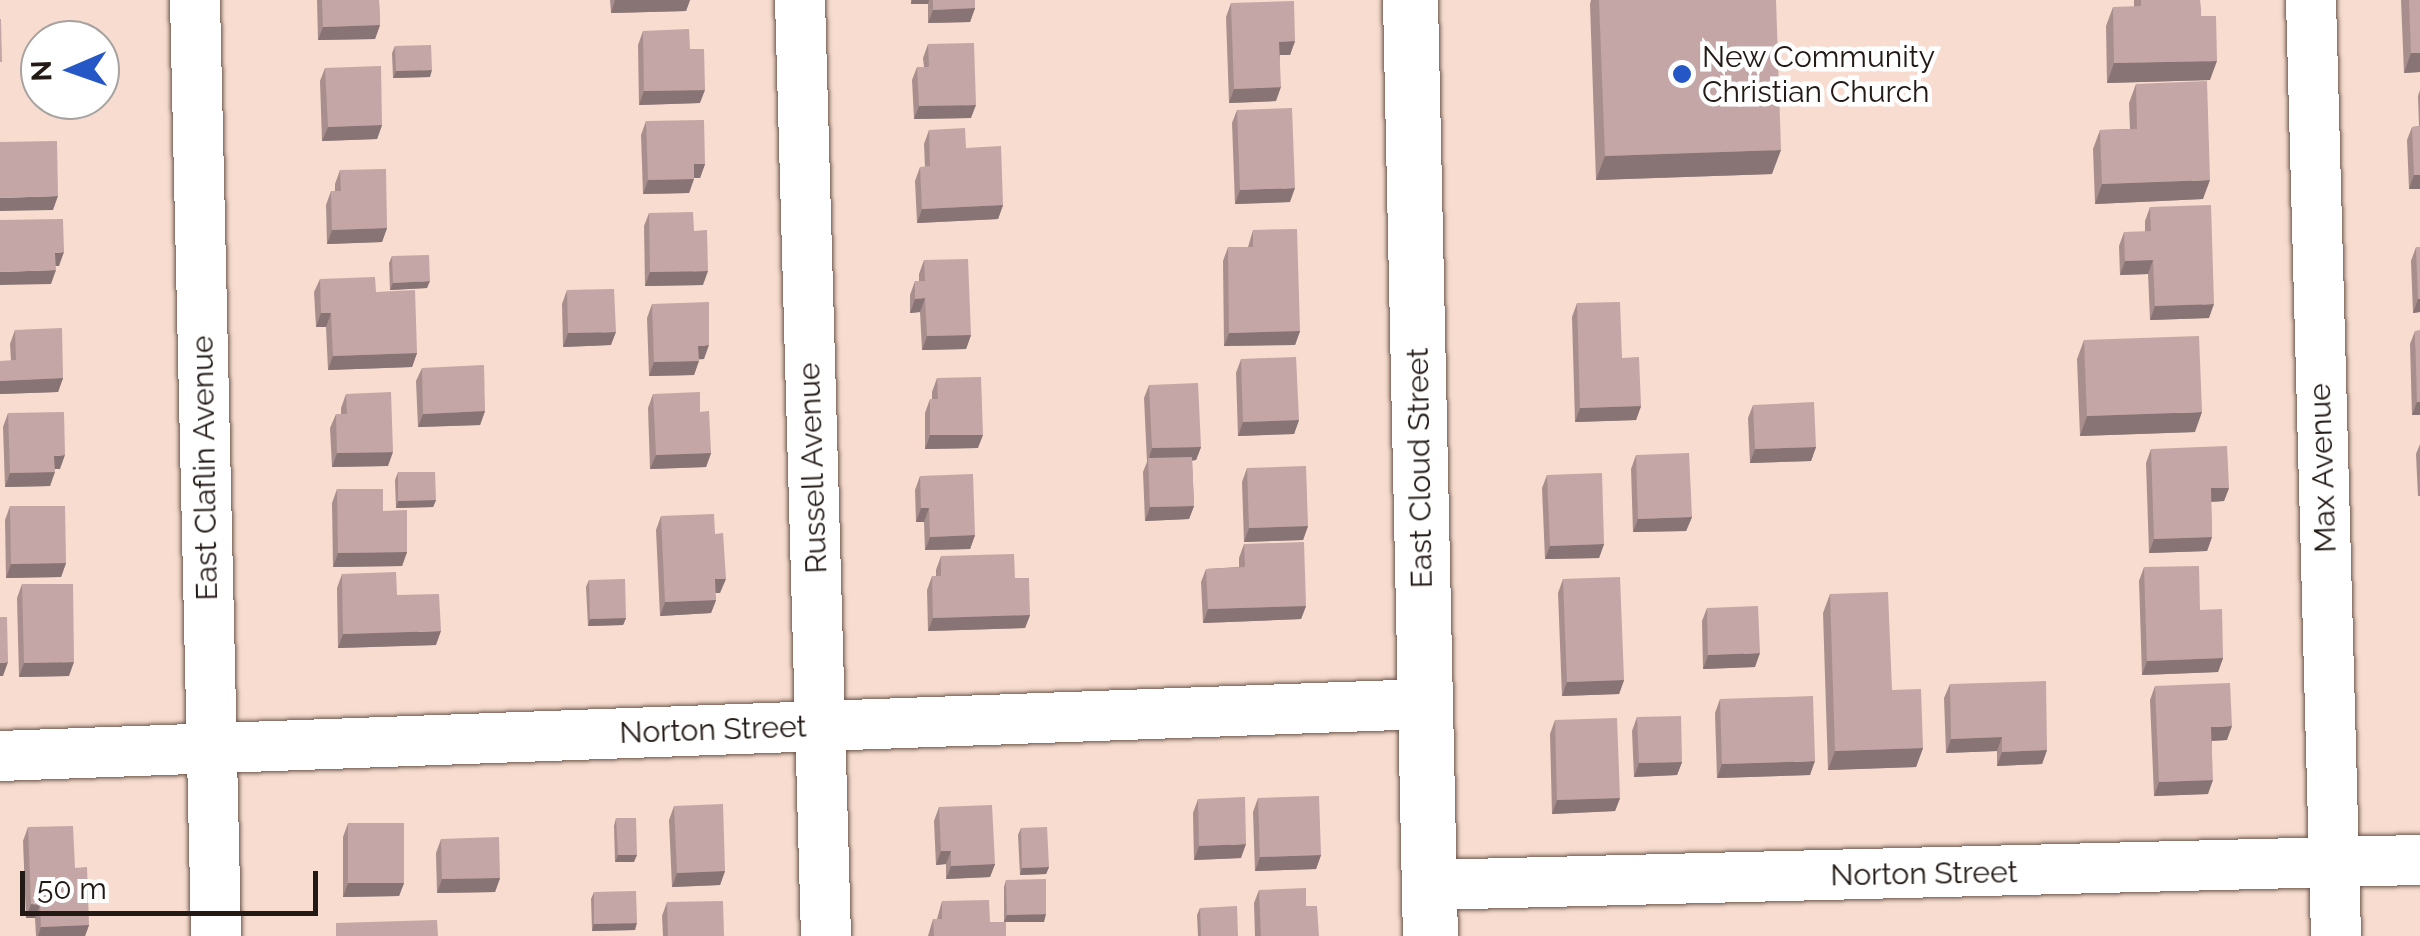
<!DOCTYPE html>
<style>
body{margin:0}
#map{position:relative;width:2420px;height:936px;overflow:hidden;background:#f7dccf;font-family:Raleway,sans-serif}
div>[style]{position:absolute}
.roads{filter:drop-shadow(0 0 2px #6b5449) drop-shadow(0 0 2px #6b5449)}
.minor>*{height:50px;margin:-25px;padding:0 25px;transform-origin:25px;border-radius:25px;background:#fff}
.major>*{height:55px;margin:-27.5px;padding:0 27.5px;transform-origin:27.5px;border-radius:27.5px;background:#fff}
.wall>*{inset:0;background:#a88f8e}
.shaded-wall>*{inset:0;background:#887474}
.building>*{inset:0;background:#c3a6a5}
.dots>*{width:28px;height:28px;translate:-50% -50%;box-sizing:border-box;border:5px solid #fff;border-radius:50%}
span{translate:-50% -50%;white-space:nowrap;text-align:center;line-height:1.15;-webkit-text-stroke:9px #fff;paint-order:stroke}
.poi-label{font-size:30px;color:#231a15}
.left{translate:0 -50%;text-align:left}
.street-label{font-size:30px;color:#231a15}
.north{position:absolute;left:20px;top:20px;width:100px;height:100px;box-sizing:border-box;background:#fff;border:2px solid #a7a3a1;border-radius:50%;rotate:268deg;font-size:28px;font-weight:700;line-height:40px;text-align:center;color:#231a15}
.north::after{content:'';display:block;margin:auto;width:35px;height:45px;background:#2558c6;clip-path:polygon(50% 0,100% 100%,50% 72%,0 100%)}
.scale{position:absolute;left:20px;top:871px;width:298px;height:45px;box-sizing:border-box;border:5px solid #231a15;border-top:0;padding-left:12px;font-size:30px;line-height:35px;white-space:nowrap;color:#231a15;-webkit-text-stroke:8px #fff;paint-order:stroke}
</style>
<div id="map">
<div class="roads">
<div class="minor">
<div style="left:195px;top:0;width:936px;rotate:88.71deg"></div>
<div style="left:800px;top:0;width:936px;rotate:88.41deg"></div>
<div style="left:2311px;top:0;width:936px;rotate:88.47deg"></div>
<div style="left:0;top:756px;width:1426px;rotate:-2.09deg"></div>
<div style="left:1429px;top:885px;width:991px;rotate:-1.45deg"></div>
</div>
<div class="major">
<div style="left:1410px;top:0;width:936px;rotate:88.78deg"></div>
</div>
</div>
<div class="wall">
<div style="clip-path:polygon(317px 0,379px 0,380px 25px,375px 39px,318px 40px)"></div>
<div style="clip-path:polygon(610px 0,690px 0,686px 11px,611px 13px)"></div>
<div style="clip-path:polygon(911px 0,975px 0,975px 8px,970px 22px,928px 23px,928px 4px,911px 4px)"></div>
<div style="clip-path:polygon(1591px 0,1776px 0,1772px 174px,1596px 180px,1590px 4px)"></div>
<div style="clip-path:polygon(2134px 0,2200px 0,2201px 16px,2210px 80px,2107px 83px,2106px 26px,2113px 7px,2134px 7px)"></div>
<div style="clip-path:polygon(2401px 0,2420px 0,2420px 72px,2404px 73px)"></div>
<div style="clip-path:polygon(1231px 3px,1295px 41px,1290px 55px,1280px 55px,1276px 101px,1229px 103px,1226px 17px)"></div>
<div style="clip-path:polygon(643px 31px,690px 49px,700px 103px,639px 105px,638px 45px)"></div>
<div style="clip-path:polygon(928px 44px,971px 118px,914px 119px,912px 80px,917px 67px,924px 67px,923px 58px)"></div>
<div style="clip-path:polygon(395px 46px,430px 77px,393px 78px,392px 53px)"></div>
<div style="clip-path:polygon(325px 68px,382px 125px,377px 139px,322px 141px,320px 81px)"></div>
<div style="clip-path:polygon(2136px 84px,2203px 199px,2095px 204px,2093px 149px,2100px 130px,2130px 129px,2129px 103px)"></div>
<div style="clip-path:polygon(2420px 90px,2420px 189px,2409px 189px,2407px 140px,2412px 127px,2419px 126px,2418px 96px)"></div>
<div style="clip-path:polygon(1237px 110px,1290px 202px,1235px 204px,1232px 123px)"></div>
<div style="clip-path:polygon(646px 121px,705px 164px,700px 178px,694px 178px,689px 193px,643px 194px,641px 135px)"></div>
<div style="clip-path:polygon(929px 130px,966px 148px,1003px 205px,998px 219px,917px 223px,915px 181px,920px 167px,925px 167px,924px 144px)"></div>
<div style="clip-path:polygon(340px 170px,387px 228px,382px 242px,327px 244px,326px 205px,331px 191px,335px 191px,335px 184px)"></div>
<div style="clip-path:polygon(2150px 207px,2209px 318px,2150px 320px,2148px 274px,2120px 275px,2119px 246px,2124px 232px,2145px 232px,2145px 221px)"></div>
<div style="clip-path:polygon(649px 213px,703px 285px,645px 286px,644px 226px)"></div>
<div style="clip-path:polygon(1253px 230px,1300px 331px,1295px 345px,1224px 346px,1223px 261px,1228px 247px,1248px 247px)"></div>
<div style="clip-path:polygon(2416px 247px,2420px 247px,2420px 312px,2413px 313px,2411px 261px)"></div>
<div style="clip-path:polygon(392px 256px,427px 288px,390px 290px,389px 263px)"></div>
<div style="clip-path:polygon(924px 260px,971px 335px,966px 349px,922px 350px,920px 312px,910px 313px,910px 295px,915px 281px,919px 281px,919px 274px)"></div>
<div style="clip-path:polygon(320px 279px,376px 292px,417px 353px,412px 367px,328px 370px,326px 327px,316px 327px,314px 292px)"></div>
<div style="clip-path:polygon(567px 290px,611px 345px,563px 347px,562px 304px)"></div>
<div style="clip-path:polygon(1577px 303px,1622px 358px,1641px 406px,1636px 420px,1575px 422px,1572px 317px)"></div>
<div style="clip-path:polygon(652px 304px,704px 359px,699px 359px,694px 375px,649px 376px,647px 318px)"></div>
<div style="clip-path:polygon(15px 330px,63px 378px,58px 392px,0 394px,0 361px,11px 361px,10px 344px)"></div>
<div style="clip-path:polygon(2415px 331px,2420px 415px,2412px 415px,2410px 344px)"></div>
<div style="clip-path:polygon(2084px 340px,2195px 432px,2080px 436px,2077px 359px)"></div>
<div style="clip-path:polygon(1241px 359px,1299px 420px,1294px 434px,1238px 436px,1236px 373px)"></div>
<div style="clip-path:polygon(422px 368px,485px 411px,480px 425px,418px 427px,416px 381px)"></div>
<div style="clip-path:polygon(937px 378px,978px 448px,925px 449px,925px 413px,930px 399px,932px 399px,932px 392px)"></div>
<div style="clip-path:polygon(1149px 385px,1201px 447px,1196px 460px,1192px 461px,1194px 506px,1189px 519px,1145px 521px,1143px 472px,1147px 462px,1144px 398px)"></div>
<div style="clip-path:polygon(346px 394px,388px 466px,332px 467px,330px 428px,336px 414px,341px 414px,341px 408px)"></div>
<div style="clip-path:polygon(653px 394px,700px 412px,711px 453px,706px 467px,650px 469px,648px 408px)"></div>
<div style="clip-path:polygon(1753px 405px,1816px 447px,1811px 461px,1750px 463px,1748px 418px)"></div>
<div style="clip-path:polygon(8px 413px,60px 469px,55px 469px,50px 486px,5px 487px,3px 427px)"></div>
<div style="clip-path:polygon(2420px 444px,2420px 496px,2418px 496px,2416px 454px)"></div>
<div style="clip-path:polygon(2151px 449px,2229px 488px,2224px 501px,2211px 502px,2212px 537px,2207px 551px,2149px 553px,2146px 463px)"></div>
<div style="clip-path:polygon(1636px 455px,1692px 517px,1686px 531px,1633px 532px,1631px 469px)"></div>
<div style="clip-path:polygon(1247px 468px,1308px 526px,1303px 540px,1244px 542px,1242px 482px)"></div>
<div style="clip-path:polygon(398px 472px,436px 500px,433px 507px,396px 508px,395px 480px)"></div>
<div style="clip-path:polygon(1547px 475px,1604px 544px,1599px 558px,1545px 559px,1542px 488px)"></div>
<div style="clip-path:polygon(920px 476px,975px 535px,970px 549px,925px 550px,924px 522px,916px 522px,915px 490px)"></div>
<div style="clip-path:polygon(337px 489px,407px 552px,402px 566px,333px 567px,332px 503px)"></div>
<div style="clip-path:polygon(10px 506px,66px 563px,61px 577px,6px 578px,5px 520px)"></div>
<div style="clip-path:polygon(661px 516px,715px 534px,720px 593px,715px 593px,716px 600px,711px 613px,660px 616px,656px 530px)"></div>
<div style="clip-path:polygon(1244px 544px,1306px 606px,1301px 619px,1203px 623px,1201px 582px,1206px 569px,1239px 567px,1239px 558px)"></div>
<div style="clip-path:polygon(941px 556px,1015px 578px,1030px 615px,1025px 628px,928px 631px,927px 590px,932px 576px,936px 576px,936px 570px)"></div>
<div style="clip-path:polygon(2144px 567px,2200px 610px,2223px 658px,2218px 672px,2142px 675px,2139px 581px)"></div>
<div style="clip-path:polygon(342px 574px,436px 645px,338px 648px,337px 588px)"></div>
<div style="clip-path:polygon(1563px 579px,1624px 680px,1619px 694px,1562px 696px,1558px 593px)"></div>
<div style="clip-path:polygon(589px 580px,626px 618px,623px 625px,588px 626px,586px 587px)"></div>
<div style="clip-path:polygon(22px 584px,69px 676px,19px 677px,17px 598px)"></div>
<div style="clip-path:polygon(1830px 594px,1892px 690px,1923px 748px,1916px 767px,1828px 770px,1823px 613px)"></div>
<div style="clip-path:polygon(1707px 608px,1755px 667px,1703px 669px,1702px 621px)"></div>
<div style="clip-path:polygon(1950px 684px,2047px 750px,2042px 764px,1997px 766px,1997px 751px,1946px 753px,1944px 698px)"></div>
<div style="clip-path:polygon(2155px 686px,2227px 740px,2212px 741px,2208px 794px,2154px 796px,2150px 700px)"></div>
<div style="clip-path:polygon(1720px 699px,1810px 775px,1717px 778px,1715px 713px)"></div>
<div style="clip-path:polygon(1637px 717px,1682px 762px,1677px 775px,1634px 777px,1632px 731px)"></div>
<div style="clip-path:polygon(1555px 720px,1620px 798px,1615px 811px,1552px 814px,1550px 734px)"></div>
<div style="clip-path:polygon(1258px 798px,1321px 855px,1316px 869px,1255px 871px,1253px 812px)"></div>
<div style="clip-path:polygon(1198px 799px,1241px 858px,1194px 860px,1193px 813px)"></div>
<div style="clip-path:polygon(674px 806px,725px 871px,720px 885px,672px 887px,669px 820px)"></div>
<div style="clip-path:polygon(939px 807px,995px 864px,990px 877px,946px 879px,946px 864px,936px 865px,934px 821px)"></div>
<div style="clip-path:polygon(616px 818px,634px 862px,615px 862px,614px 826px)"></div>
<div style="clip-path:polygon(348px 823px,404px 883px,399px 896px,343px 897px,343px 837px)"></div>
<div style="clip-path:polygon(28px 827px,89px 925px,85px 936px,36px 936px,35px 918px,26px 918px,23px 841px)"></div>
<div style="clip-path:polygon(1021px 828px,1049px 867px,1046px 874px,1020px 875px,1018px 835px)"></div>
<div style="clip-path:polygon(441px 839px,500px 878px,495px 892px,437px 893px,436px 853px)"></div>
<div style="clip-path:polygon(1006px 880px,1044px 922px,1006px 922px,1006px 936px,928px 936px,933px 919px,937px 919px,942px 901px,990px 922px,1004px 922px,1004px 887px)"></div>
<div style="clip-path:polygon(1259px 890px,1306px 906px,1319px 936px,1255px 936px,1254px 903px)"></div>
<div style="clip-path:polygon(594px 892px,635px 930px,592px 931px,591px 899px)"></div>
<div style="clip-path:polygon(667px 902px,724px 936px,663px 936px,662px 916px)"></div>
<div style="clip-path:polygon(1200px 908px,1238px 936px,1198px 936px,1197px 915px)"></div>
</div>
<div class="shaded-wall">
<div style="clip-path:polygon(615px 0,690px 0,686px 11px,611px 13px)"></div>
<div style="clip-path:polygon(912px 0,929px 0,928px 4px,911px 4px)"></div>
<div style="clip-path:polygon(975px 8px,970px 22px,928px 23px,933px 10px)"></div>
<div style="clip-path:polygon(380px 25px,375px 39px,318px 40px,323px 27px)"></div>
<div style="clip-path:polygon(1295px 41px,1290px 55px,1274px 55px,1279px 42px)"></div>
<div style="clip-path:polygon(2411px 53px,2420px 53px,2420px 72px,2404px 73px)"></div>
<div style="clip-path:polygon(2217px 61px,2210px 80px,2107px 83px,2114px 63px)"></div>
<div style="clip-path:polygon(432px 70px,430px 77px,393px 78px,396px 71px)"></div>
<div style="clip-path:polygon(1281px 87px,1276px 101px,1229px 103px,1234px 89px)"></div>
<div style="clip-path:polygon(705px 90px,700px 103px,639px 105px,644px 91px)"></div>
<div style="clip-path:polygon(976px 105px,971px 118px,914px 119px,919px 106px)"></div>
<div style="clip-path:polygon(382px 125px,377px 139px,322px 141px,328px 127px)"></div>
<div style="clip-path:polygon(1781px 150px,1772px 174px,1596px 180px,1605px 156px)"></div>
<div style="clip-path:polygon(694px 164px,705px 164px,700px 178px,689px 178px)"></div>
<div style="clip-path:polygon(2414px 175px,2420px 175px,2420px 189px,2409px 189px)"></div>
<div style="clip-path:polygon(694px 179px,689px 193px,643px 194px,648px 180px)"></div>
<div style="clip-path:polygon(2210px 180px,2203px 199px,2095px 204px,2102px 184px)"></div>
<div style="clip-path:polygon(1295px 188px,1290px 202px,1235px 204px,1240px 190px)"></div>
<div style="clip-path:polygon(58px 196px,53px 210px,0 211px,0 198px)"></div>
<div style="clip-path:polygon(1003px 205px,998px 219px,917px 223px,922px 209px)"></div>
<div style="clip-path:polygon(387px 228px,382px 242px,327px 244px,332px 230px)"></div>
<div style="clip-path:polygon(64px 252px,59px 266px,50px 266px,55px 253px)"></div>
<div style="clip-path:polygon(2153px 260px,2148px 274px,2120px 275px,2125px 261px)"></div>
<div style="clip-path:polygon(56px 270px,51px 284px,0 285px,0 272px)"></div>
<div style="clip-path:polygon(708px 271px,703px 285px,645px 286px,650px 272px)"></div>
<div style="clip-path:polygon(430px 281px,427px 288px,390px 290px,393px 283px)"></div>
<div style="clip-path:polygon(925px 298px,920px 312px,910px 313px,915px 299px)"></div>
<div style="clip-path:polygon(2418px 299px,2420px 299px,2420px 312px,2413px 313px)"></div>
<div style="clip-path:polygon(2214px 304px,2209px 318px,2150px 320px,2155px 306px)"></div>
<div style="clip-path:polygon(321px 313px,331px 313px,326px 327px,316px 327px)"></div>
<div style="clip-path:polygon(1300px 331px,1295px 345px,1224px 346px,1229px 333px)"></div>
<div style="clip-path:polygon(616px 332px,611px 345px,563px 347px,568px 333px)"></div>
<div style="clip-path:polygon(971px 335px,966px 349px,922px 350px,927px 336px)"></div>
<div style="clip-path:polygon(709px 345px,704px 359px,693px 360px,698px 346px)"></div>
<div style="clip-path:polygon(417px 353px,412px 367px,328px 370px,333px 356px)"></div>
<div style="clip-path:polygon(699px 361px,694px 375px,649px 376px,654px 362px)"></div>
<div style="clip-path:polygon(63px 378px,58px 392px,0 394px,0 381px)"></div>
<div style="clip-path:polygon(2417px 402px,2420px 402px,2420px 415px,2412px 415px)"></div>
<div style="clip-path:polygon(1641px 406px,1636px 420px,1575px 422px,1580px 408px)"></div>
<div style="clip-path:polygon(485px 411px,480px 425px,418px 427px,423px 414px)"></div>
<div style="clip-path:polygon(2202px 412px,2195px 432px,2080px 436px,2087px 416px)"></div>
<div style="clip-path:polygon(1299px 420px,1294px 434px,1238px 436px,1243px 422px)"></div>
<div style="clip-path:polygon(930px 435px,983px 435px,978px 448px,925px 449px)"></div>
<div style="clip-path:polygon(1201px 447px,1196px 460px,1148px 462px,1152px 448px)"></div>
<div style="clip-path:polygon(1816px 447px,1811px 461px,1750px 463px,1755px 449px)"></div>
<div style="clip-path:polygon(393px 452px,388px 466px,332px 467px,337px 453px)"></div>
<div style="clip-path:polygon(711px 453px,706px 467px,650px 469px,656px 455px)"></div>
<div style="clip-path:polygon(65px 455px,60px 469px,49px 469px,54px 456px)"></div>
<div style="clip-path:polygon(55px 472px,50px 486px,5px 487px,10px 473px)"></div>
<div style="clip-path:polygon(2211px 488px,2229px 488px,2224px 501px,2206px 502px)"></div>
<div style="clip-path:polygon(436px 500px,433px 507px,396px 508px,398px 501px)"></div>
<div style="clip-path:polygon(1194px 506px,1189px 519px,1145px 521px,1150px 507px)"></div>
<div style="clip-path:polygon(921px 508px,929px 508px,924px 522px,916px 522px)"></div>
<div style="clip-path:polygon(1692px 517px,1686px 531px,1633px 532px,1638px 519px)"></div>
<div style="clip-path:polygon(1308px 526px,1303px 540px,1244px 542px,1249px 528px)"></div>
<div style="clip-path:polygon(975px 535px,970px 549px,925px 550px,930px 537px)"></div>
<div style="clip-path:polygon(2212px 537px,2207px 551px,2149px 553px,2154px 539px)"></div>
<div style="clip-path:polygon(1604px 544px,1599px 558px,1545px 559px,1550px 546px)"></div>
<div style="clip-path:polygon(407px 552px,402px 566px,333px 567px,338px 553px)"></div>
<div style="clip-path:polygon(66px 563px,61px 577px,6px 578px,11px 564px)"></div>
<div style="clip-path:polygon(715px 579px,726px 579px,720px 593px,710px 593px)"></div>
<div style="clip-path:polygon(716px 600px,711px 613px,660px 616px,665px 602px)"></div>
<div style="clip-path:polygon(1306px 606px,1301px 619px,1203px 623px,1208px 609px)"></div>
<div style="clip-path:polygon(1030px 615px,1025px 628px,928px 631px,933px 618px)"></div>
<div style="clip-path:polygon(626px 618px,623px 625px,588px 626px,590px 619px)"></div>
<div style="clip-path:polygon(441px 631px,436px 645px,338px 648px,343px 634px)"></div>
<div style="clip-path:polygon(1760px 653px,1755px 667px,1703px 669px,1708px 655px)"></div>
<div style="clip-path:polygon(2223px 658px,2218px 672px,2142px 675px,2147px 661px)"></div>
<div style="clip-path:polygon(8px 662px,3px 676px,0 676px,0 663px)"></div>
<div style="clip-path:polygon(74px 662px,69px 676px,19px 677px,24px 663px)"></div>
<div style="clip-path:polygon(1624px 680px,1619px 694px,1562px 696px,1567px 682px)"></div>
<div style="clip-path:polygon(2232px 726px,2227px 740px,2206px 741px,2211px 727px)"></div>
<div style="clip-path:polygon(2002px 737px,1997px 751px,1946px 753px,1951px 739px)"></div>
<div style="clip-path:polygon(1923px 748px,1916px 767px,1828px 770px,1835px 751px)"></div>
<div style="clip-path:polygon(2047px 750px,2042px 764px,1997px 766px,2002px 752px)"></div>
<div style="clip-path:polygon(1815px 761px,1810px 775px,1717px 778px,1722px 764px)"></div>
<div style="clip-path:polygon(1682px 762px,1677px 775px,1634px 777px,1639px 763px)"></div>
<div style="clip-path:polygon(2213px 780px,2208px 794px,2154px 796px,2159px 782px)"></div>
<div style="clip-path:polygon(1620px 798px,1615px 811px,1552px 814px,1557px 800px)"></div>
<div style="clip-path:polygon(1246px 844px,1241px 858px,1194px 860px,1199px 846px)"></div>
<div style="clip-path:polygon(941px 851px,951px 851px,946px 864px,936px 865px)"></div>
<div style="clip-path:polygon(618px 855px,637px 855px,634px 862px,615px 862px)"></div>
<div style="clip-path:polygon(1321px 855px,1316px 869px,1255px 871px,1260px 857px)"></div>
<div style="clip-path:polygon(995px 864px,990px 877px,946px 879px,951px 866px)"></div>
<div style="clip-path:polygon(1049px 867px,1046px 874px,1020px 875px,1022px 868px)"></div>
<div style="clip-path:polygon(725px 871px,720px 885px,672px 887px,677px 873px)"></div>
<div style="clip-path:polygon(500px 878px,495px 892px,437px 893px,442px 879px)"></div>
<div style="clip-path:polygon(348px 883px,404px 883px,399px 896px,343px 897px)"></div>
<div style="clip-path:polygon(31px 904px,40px 905px,35px 918px,26px 918px)"></div>
<div style="clip-path:polygon(1046px 914px,1044px 922px,1004px 922px,1007px 915px)"></div>
<div style="clip-path:polygon(637px 923px,635px 930px,592px 931px,594px 924px)"></div>
<div style="clip-path:polygon(89px 925px,85px 936px,38px 936px,41px 927px)"></div>
</div>
<div class="building">
<div style="clip-path:polygon(322px 0,379px 0,380px 25px,323px 27px)"></div>
<div style="clip-path:polygon(933px 0,975px 0,975px 8px,933px 10px)"></div>
<div style="clip-path:polygon(1599px 0,1776px 0,1781px 150px,1605px 156px)"></div>
<div style="clip-path:polygon(2141px 0,2200px 0,2201px 16px,2216px 16px,2217px 61px,2114px 63px,2113px 7px,2141px 6px)"></div>
<div style="clip-path:polygon(2409px 0,2420px 0,2420px 53px,2411px 53px)"></div>
<div style="clip-path:polygon(1294px 1px,1295px 41px,1279px 42px,1281px 87px,1234px 89px,1231px 3px)"></div>
<div style="clip-path:polygon(1px 19px,2px 62px,0 62px,0 19px)"></div>
<div style="clip-path:polygon(689px 29px,690px 49px,704px 49px,705px 90px,644px 91px,643px 31px)"></div>
<div style="clip-path:polygon(974px 43px,976px 105px,919px 106px,917px 67px,929px 67px,928px 44px)"></div>
<div style="clip-path:polygon(431px 45px,432px 70px,396px 71px,395px 46px)"></div>
<div style="clip-path:polygon(381px 66px,382px 125px,328px 127px,325px 68px)"></div>
<div style="clip-path:polygon(2207px 81px,2210px 180px,2102px 184px,2100px 130px,2137px 129px,2136px 84px)"></div>
<div style="clip-path:polygon(1292px 108px,1295px 188px,1240px 190px,1237px 110px)"></div>
<div style="clip-path:polygon(704px 120px,705px 164px,694px 164px,694px 179px,648px 180px,646px 121px)"></div>
<div style="clip-path:polygon(2420px 126px,2420px 175px,2414px 175px,2412px 127px)"></div>
<div style="clip-path:polygon(965px 128px,966px 148px,1001px 146px,1003px 205px,922px 209px,920px 167px,930px 166px,929px 130px)"></div>
<div style="clip-path:polygon(57px 141px,58px 196px,0 198px,0 142px)"></div>
<div style="clip-path:polygon(386px 169px,387px 228px,332px 230px,331px 191px,341px 191px,340px 170px)"></div>
<div style="clip-path:polygon(2211px 205px,2214px 304px,2155px 306px,2153px 260px,2125px 261px,2124px 232px,2151px 231px,2150px 207px)"></div>
<div style="clip-path:polygon(693px 212px,694px 231px,707px 230px,708px 271px,650px 272px,649px 213px)"></div>
<div style="clip-path:polygon(63px 219px,64px 252px,55px 253px,56px 270px,0 272px,0 220px)"></div>
<div style="clip-path:polygon(1297px 229px,1300px 331px,1229px 333px,1228px 247px,1253px 247px,1253px 230px)"></div>
<div style="clip-path:polygon(2416px 247px,2420px 247px,2420px 299px,2418px 299px)"></div>
<div style="clip-path:polygon(429px 255px,430px 281px,393px 283px,392px 256px)"></div>
<div style="clip-path:polygon(968px 259px,971px 335px,927px 336px,925px 298px,915px 299px,915px 281px,925px 281px,924px 260px)"></div>
<div style="clip-path:polygon(375px 277px,376px 292px,415px 290px,417px 353px,333px 356px,331px 313px,321px 313px,320px 279px)"></div>
<div style="clip-path:polygon(614px 289px,616px 332px,568px 333px,567px 290px)"></div>
<div style="clip-path:polygon(709px 302px,709px 345px,698px 346px,699px 361px,654px 362px,652px 304px)"></div>
<div style="clip-path:polygon(1620px 302px,1622px 358px,1639px 357px,1641px 406px,1580px 408px,1577px 303px)"></div>
<div style="clip-path:polygon(62px 328px,63px 378px,0 381px,0 361px,16px 360px,15px 330px)"></div>
<div style="clip-path:polygon(2420px 330px,2420px 402px,2417px 402px,2415px 331px)"></div>
<div style="clip-path:polygon(2199px 336px,2202px 412px,2087px 416px,2084px 340px)"></div>
<div style="clip-path:polygon(1296px 357px,1299px 420px,1243px 422px,1241px 359px)"></div>
<div style="clip-path:polygon(484px 365px,485px 411px,423px 414px,422px 368px)"></div>
<div style="clip-path:polygon(981px 377px,983px 435px,930px 435px,930px 399px,938px 399px,937px 378px)"></div>
<div style="clip-path:polygon(1198px 383px,1201px 447px,1152px 448px,1149px 385px)"></div>
<div style="clip-path:polygon(391px 392px,393px 452px,337px 453px,336px 414px,347px 414px,346px 394px)"></div>
<div style="clip-path:polygon(700px 392px,700px 412px,709px 411px,711px 453px,656px 455px,653px 394px)"></div>
<div style="clip-path:polygon(1814px 402px,1816px 447px,1755px 449px,1753px 405px)"></div>
<div style="clip-path:polygon(64px 412px,65px 455px,54px 456px,55px 472px,10px 473px,8px 413px)"></div>
<div style="clip-path:polygon(2227px 446px,2229px 488px,2211px 488px,2212px 537px,2154px 539px,2151px 449px)"></div>
<div style="clip-path:polygon(1689px 453px,1692px 517px,1638px 519px,1636px 455px)"></div>
<div style="clip-path:polygon(1192px 457px,1194px 506px,1150px 507px,1148px 458px)"></div>
<div style="clip-path:polygon(1306px 466px,1308px 526px,1249px 528px,1247px 468px)"></div>
<div style="clip-path:polygon(398px 472px,435px 472px,436px 500px,398px 501px)"></div>
<div style="clip-path:polygon(1602px 473px,1604px 544px,1550px 546px,1547px 475px)"></div>
<div style="clip-path:polygon(973px 474px,975px 535px,930px 537px,929px 508px,921px 508px,920px 476px)"></div>
<div style="clip-path:polygon(337px 489px,383px 489px,383px 511px,407px 510px,407px 552px,338px 553px)"></div>
<div style="clip-path:polygon(10px 506px,65px 506px,66px 563px,11px 564px)"></div>
<div style="clip-path:polygon(714px 514px,715px 534px,723px 533px,726px 579px,715px 579px,716px 600px,665px 602px,661px 516px)"></div>
<div style="clip-path:polygon(1304px 542px,1306px 606px,1208px 609px,1206px 569px,1245px 567px,1244px 544px)"></div>
<div style="clip-path:polygon(1014px 554px,1015px 578px,1029px 578px,1030px 615px,933px 618px,932px 576px,941px 576px,941px 556px)"></div>
<div style="clip-path:polygon(2199px 566px,2200px 610px,2222px 609px,2223px 658px,2147px 661px,2144px 567px)"></div>
<div style="clip-path:polygon(396px 572px,397px 595px,439px 594px,441px 631px,343px 634px,342px 574px)"></div>
<div style="clip-path:polygon(1620px 577px,1624px 680px,1567px 682px,1563px 579px)"></div>
<div style="clip-path:polygon(625px 579px,626px 618px,590px 619px,589px 580px)"></div>
<div style="clip-path:polygon(22px 584px,73px 584px,74px 662px,24px 663px)"></div>
<div style="clip-path:polygon(1888px 592px,1892px 690px,1921px 689px,1923px 748px,1835px 751px,1830px 594px)"></div>
<div style="clip-path:polygon(1758px 606px,1760px 653px,1708px 655px,1707px 608px)"></div>
<div style="clip-path:polygon(0 617px,7px 617px,8px 662px,0 663px)"></div>
<div style="clip-path:polygon(2046px 681px,2047px 750px,2002px 752px,2002px 737px,1951px 739px,1950px 684px)"></div>
<div style="clip-path:polygon(2230px 683px,2232px 726px,2211px 727px,2213px 780px,2159px 782px,2155px 686px)"></div>
<div style="clip-path:polygon(1813px 696px,1815px 761px,1722px 764px,1720px 699px)"></div>
<div style="clip-path:polygon(1681px 716px,1682px 762px,1639px 763px,1637px 717px)"></div>
<div style="clip-path:polygon(1617px 718px,1620px 798px,1557px 800px,1555px 720px)"></div>
<div style="clip-path:polygon(1319px 796px,1321px 855px,1260px 857px,1258px 798px)"></div>
<div style="clip-path:polygon(1245px 797px,1246px 844px,1199px 846px,1198px 799px)"></div>
<div style="clip-path:polygon(723px 804px,725px 871px,677px 873px,674px 806px)"></div>
<div style="clip-path:polygon(992px 805px,995px 864px,951px 866px,951px 851px,941px 851px,939px 807px)"></div>
<div style="clip-path:polygon(616px 818px,636px 818px,637px 855px,618px 855px)"></div>
<div style="clip-path:polygon(348px 823px,404px 823px,404px 883px,348px 883px)"></div>
<div style="clip-path:polygon(73px 826px,75px 868px,87px 867px,89px 925px,41px 927px,40px 905px,31px 904px,28px 827px)"></div>
<div style="clip-path:polygon(1047px 827px,1049px 867px,1022px 868px,1021px 828px)"></div>
<div style="clip-path:polygon(499px 837px,500px 878px,442px 879px,441px 839px)"></div>
<div style="clip-path:polygon(1046px 879px,1046px 914px,1007px 915px,1006px 880px)"></div>
<div style="clip-path:polygon(1306px 888px,1306px 906px,1317px 906px,1319px 936px,1261px 936px,1259px 890px)"></div>
<div style="clip-path:polygon(636px 891px,637px 923px,594px 924px,594px 892px)"></div>
<div style="clip-path:polygon(989px 900px,990px 922px,1006px 922px,1006px 936px,934px 936px,933px 919px,942px 919px,942px 901px)"></div>
<div style="clip-path:polygon(723px 901px,724px 936px,668px 936px,667px 902px)"></div>
<div style="clip-path:polygon(1237px 906px,1238px 936px,1201px 936px,1200px 908px)"></div>
<div style="clip-path:polygon(437px 920px,438px 936px,336px 936px,336px 923px)"></div>
</div>
<div class="dots">
<div style="left:1682px;top:74px;background:#2558c6"></div>
</div>
<div class="poi-label">
<span class="left" style="left:1702px;top:74px">New Community<br>Christian Church</span>
</div>
<div class="street-label">
<span style="left:205px;top:468px;rotate:-91deg">East Claflin Avenue</span>
<span style="left:813px;top:468px;rotate:-92deg">Russell Avenue</span>
<span style="left:1420px;top:468px;rotate:-91deg">East Cloud Street</span>
<span style="left:2323px;top:468px;rotate:-92deg">Max Avenue</span>
<span style="left:713px;top:730px;rotate:-2deg">Norton Street</span>
<span style="left:1924px;top:874px;rotate:-1deg">Norton Street</span>
</div>
<div class="north">N</div>
<div class="scale">50 m</div>
</div>
